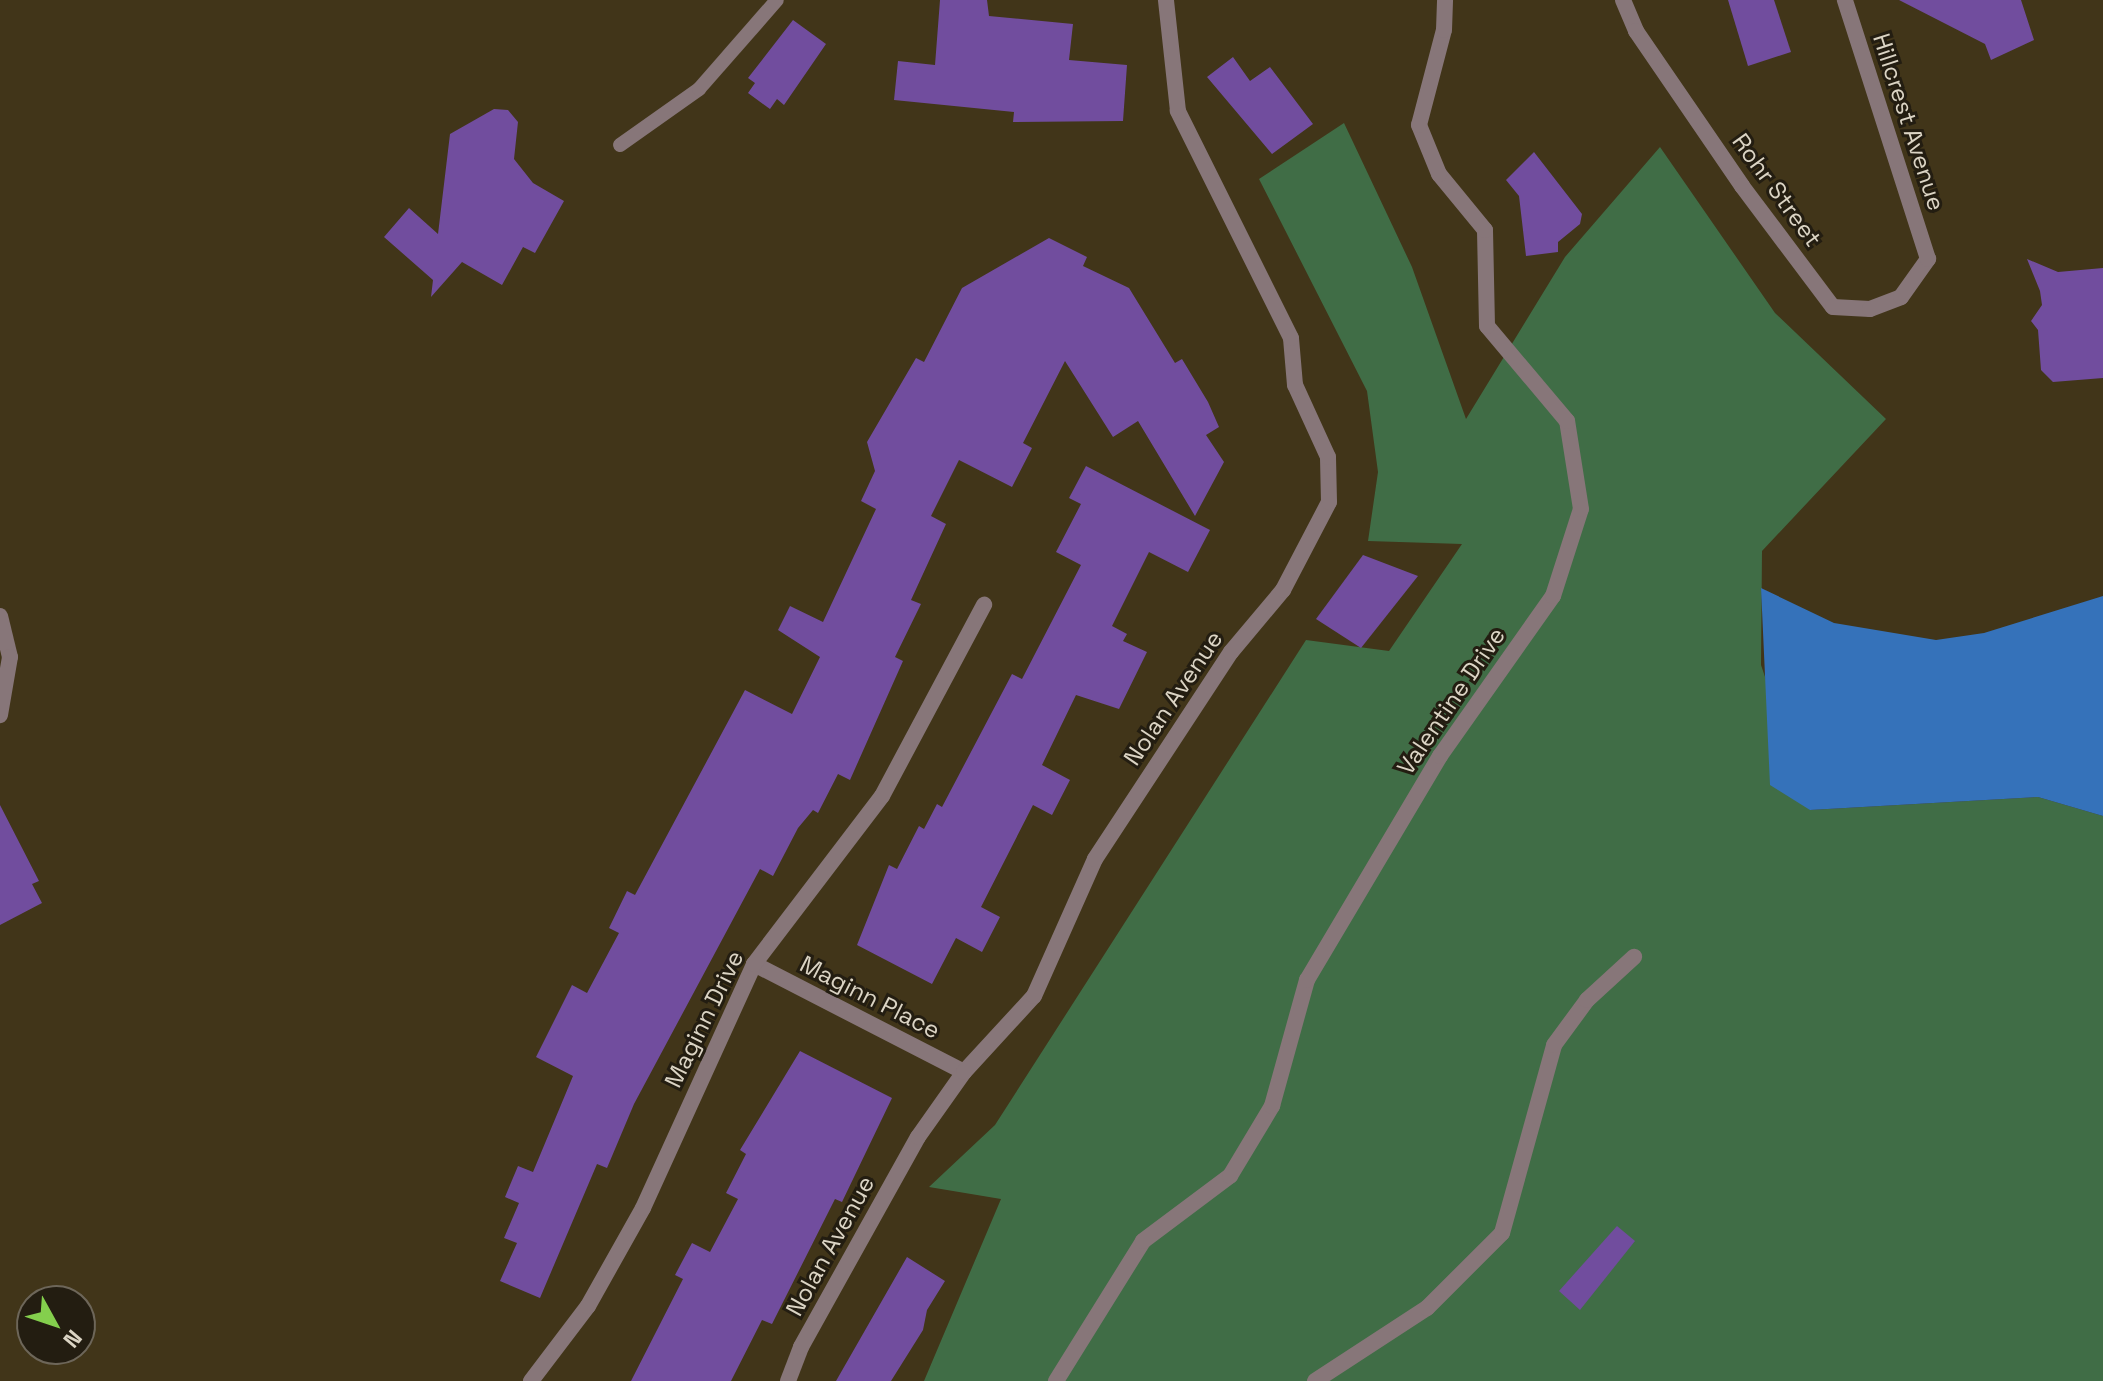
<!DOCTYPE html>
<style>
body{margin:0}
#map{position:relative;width:2103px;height:1381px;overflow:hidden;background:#413519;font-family:"Space Grotesk",sans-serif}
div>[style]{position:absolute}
.green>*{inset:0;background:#406d46}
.water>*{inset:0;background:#3572ba}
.building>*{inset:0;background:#714d9e}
.service>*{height:14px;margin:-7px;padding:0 7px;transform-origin:7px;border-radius:7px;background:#877679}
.minor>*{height:16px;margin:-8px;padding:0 8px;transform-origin:8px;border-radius:8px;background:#877679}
span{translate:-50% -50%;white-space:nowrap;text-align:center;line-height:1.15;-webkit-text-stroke:6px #231d11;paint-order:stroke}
.street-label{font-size:24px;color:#dbd4c4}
.north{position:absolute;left:16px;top:1285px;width:80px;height:80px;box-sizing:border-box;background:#231d11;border:2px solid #6d6659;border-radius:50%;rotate:130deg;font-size:22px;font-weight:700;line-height:32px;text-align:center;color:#dbd4c4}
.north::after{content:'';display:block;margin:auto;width:28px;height:36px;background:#84cf4d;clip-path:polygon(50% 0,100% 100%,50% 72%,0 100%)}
</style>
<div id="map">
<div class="green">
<div style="clip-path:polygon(1344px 123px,1412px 267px,1466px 419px,1565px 257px,1660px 147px,1775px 313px,1886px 419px,1762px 551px,1761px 665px,1810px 810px,2038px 797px,2103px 816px,2103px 1381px,924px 1381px,1001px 1199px,929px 1187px,995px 1125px,1306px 640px,1389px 651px,1462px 544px,1368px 541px,1378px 472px,1367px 391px,1259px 179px)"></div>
</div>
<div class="water">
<div style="clip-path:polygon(1761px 588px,1834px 623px,1936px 640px,1984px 633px,2103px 596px,2103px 816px,2038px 797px,1810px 810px,1770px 785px)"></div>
</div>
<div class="building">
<div style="clip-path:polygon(940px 0,987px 0,989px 16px,1073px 24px,1069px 60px,1127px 65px,1123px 121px,1013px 122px,1014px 112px,894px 100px,898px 61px,935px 65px)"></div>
<div style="clip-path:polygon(1728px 0,1774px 0,1791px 52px,1748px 66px)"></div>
<div style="clip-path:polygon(1899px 0,2021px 0,2034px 40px,1991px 60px,1985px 44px)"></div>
<div style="clip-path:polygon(793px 20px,826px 44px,784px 105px,777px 99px,770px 109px,748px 93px,755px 83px,748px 78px)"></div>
<div style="clip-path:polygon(1233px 57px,1250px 81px,1270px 67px,1313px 124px,1272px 154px,1207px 77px)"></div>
<div style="clip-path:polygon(494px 109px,508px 110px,518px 122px,514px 159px,533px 183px,564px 201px,535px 253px,523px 247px,502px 285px,462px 262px,431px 297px,433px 280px,384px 237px,409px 208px,438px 234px,450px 134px)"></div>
<div style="clip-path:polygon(1534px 152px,1582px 214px,1580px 224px,1558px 242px,1558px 252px,1526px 256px,1519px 196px,1506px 180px)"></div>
<div style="clip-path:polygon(1049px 238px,1087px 257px,1083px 266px,1129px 288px,1175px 363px,1182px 359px,1208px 402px,1219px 427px,1206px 435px,1224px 462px,1195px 516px,1138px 421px,1113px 437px,1065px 361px,1023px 443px,1032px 448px,1012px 487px,959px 460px,931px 516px,946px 524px,911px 600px,921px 604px,895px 657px,903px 661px,850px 780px,838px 774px,818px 813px,813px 810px,798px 828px,773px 876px,760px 869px,634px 1104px,607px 1168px,597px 1164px,540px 1298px,500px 1281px,517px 1243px,504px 1238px,519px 1203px,505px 1197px,518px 1166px,533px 1172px,573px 1076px,536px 1057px,572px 985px,587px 993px,619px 933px,609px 928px,627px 891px,635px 895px,745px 690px,792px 714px,820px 657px,778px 630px,790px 606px,823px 622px,876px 509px,861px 501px,875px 471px,867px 442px,916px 358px,924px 362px,962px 288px)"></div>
<div style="clip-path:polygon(2027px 259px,2058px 272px,2103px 268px,2103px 378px,2053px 382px,2041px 370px,2038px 330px,2031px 321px,2042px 305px,2040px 291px)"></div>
<div style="clip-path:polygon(1086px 466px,1210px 530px,1188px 572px,1149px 552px,1112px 626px,1127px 634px,1123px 641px,1147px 652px,1119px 709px,1076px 695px,1042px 765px,1070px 780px,1052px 815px,1033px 805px,981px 907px,1000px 917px,982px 952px,956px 938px,932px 984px,857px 945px,889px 865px,897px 869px,919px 826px,924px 829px,937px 804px,942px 807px,1012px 674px,1022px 679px,1081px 565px,1056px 552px,1081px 504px,1069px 498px)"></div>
<div style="clip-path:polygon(1363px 555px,1418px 576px,1361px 648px,1316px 619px)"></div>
<div style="clip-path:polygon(0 805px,39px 881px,32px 884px,42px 903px,0 925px)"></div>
<div style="clip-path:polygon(800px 1051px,892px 1098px,842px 1202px,835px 1199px,772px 1324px,762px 1320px,731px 1381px,631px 1381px,683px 1279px,675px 1275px,692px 1243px,710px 1252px,738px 1199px,726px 1193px,746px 1154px,740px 1150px)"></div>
<div style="clip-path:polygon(1617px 1226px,1635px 1241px,1580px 1310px,1559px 1291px)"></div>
<div style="clip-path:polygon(907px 1257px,945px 1281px,927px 1310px,923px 1330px,891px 1381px,836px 1381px)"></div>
</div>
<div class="service">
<div style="left:620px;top:145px;width:97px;rotate:-35.3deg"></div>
<div style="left:699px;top:89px;width:118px;rotate:-48.8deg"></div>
</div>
<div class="minor">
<div style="left:1623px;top:0;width:34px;rotate:67deg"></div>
<div style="left:1636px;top:31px;width:188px;rotate:55.6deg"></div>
<div style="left:1742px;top:186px;width:151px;rotate:53.1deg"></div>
<div style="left:1833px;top:307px;width:37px;rotate:3deg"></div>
<div style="left:1870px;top:309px;width:33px;rotate:-21deg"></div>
<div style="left:1901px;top:297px;width:47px;rotate:-54.6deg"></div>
<div style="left:1928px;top:259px;width:272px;rotate:-107.8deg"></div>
<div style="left:0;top:616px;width:42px;rotate:76.3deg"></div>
<div style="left:10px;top:657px;width:59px;rotate:99.8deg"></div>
<div style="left:754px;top:964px;width:236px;rotate:27.2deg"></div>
<div style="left:531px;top:1381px;width:94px;rotate:-52.8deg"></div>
<div style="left:588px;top:1306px;width:112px;rotate:-60.7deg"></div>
<div style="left:643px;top:1208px;width:268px;rotate:-65.5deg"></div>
<div style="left:754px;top:964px;width:211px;rotate:-52.7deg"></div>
<div style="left:882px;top:796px;width:217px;rotate:-61.9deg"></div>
<div style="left:788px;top:1381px;width:36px;rotate:-69deg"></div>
<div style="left:801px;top:1347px;width:240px;rotate:-60.9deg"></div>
<div style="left:918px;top:1137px;width:80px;rotate:-54.7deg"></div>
<div style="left:964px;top:1072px;width:103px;rotate:-47.4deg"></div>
<div style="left:1034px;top:996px;width:150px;rotate:-66deg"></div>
<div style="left:1095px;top:859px;width:248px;rotate:-56.7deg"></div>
<div style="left:1231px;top:652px;width:81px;rotate:-50deg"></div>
<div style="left:1283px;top:590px;width:99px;rotate:-62.4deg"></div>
<div style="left:1329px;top:502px;width:45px;rotate:-91.3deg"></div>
<div style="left:1328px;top:457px;width:79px;rotate:-114.6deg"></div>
<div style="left:1295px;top:385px;width:47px;rotate:-94.9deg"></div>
<div style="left:1291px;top:338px;width:254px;rotate:-116.5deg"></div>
<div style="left:1178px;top:111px;width:112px;rotate:-96.2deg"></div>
<div style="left:1056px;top:1381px;width:165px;rotate:-58.1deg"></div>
<div style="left:1143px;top:1241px;width:109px;rotate:-36.8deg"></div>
<div style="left:1230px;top:1176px;width:82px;rotate:-59deg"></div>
<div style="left:1272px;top:1106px;width:131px;rotate:-74.5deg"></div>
<div style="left:1307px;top:980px;width:261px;rotate:-59.3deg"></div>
<div style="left:1440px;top:756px;width:196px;rotate:-54.8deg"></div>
<div style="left:1553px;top:596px;width:91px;rotate:-72.2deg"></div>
<div style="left:1581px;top:509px;width:89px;rotate:-99deg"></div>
<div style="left:1567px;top:421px;width:124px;rotate:-130.1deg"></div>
<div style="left:1487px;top:326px;width:96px;rotate:-91.2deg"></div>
<div style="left:1485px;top:230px;width:72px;rotate:-129.4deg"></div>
<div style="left:1439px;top:174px;width:53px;rotate:-112.2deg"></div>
<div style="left:1419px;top:125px;width:98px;rotate:-75.3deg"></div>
<div style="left:1444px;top:30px;width:30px;rotate:-88deg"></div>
<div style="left:1315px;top:1381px;width:134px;rotate:-33.1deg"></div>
<div style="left:1427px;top:1308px;width:106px;rotate:-45deg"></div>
<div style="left:1502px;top:1233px;width:195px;rotate:-74.5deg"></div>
<div style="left:1554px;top:1045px;width:56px;rotate:-53.7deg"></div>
<div style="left:1587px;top:1000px;width:64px;rotate:-42.5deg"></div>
</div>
<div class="street-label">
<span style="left:1909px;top:122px;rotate:72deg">Hillcrest Avenue</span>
<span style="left:1777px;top:190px;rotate:54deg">Rohr Street</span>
<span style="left:1173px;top:698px;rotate:-56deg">Nolan Avenue</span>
<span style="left:1451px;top:701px;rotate:-56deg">Valentine Drive</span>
<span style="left:870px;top:997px;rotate:27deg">Maginn Place</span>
<span style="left:704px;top:1019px;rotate:-64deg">Maginn Drive</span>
<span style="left:830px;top:1246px;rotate:-61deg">Nolan Avenue</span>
</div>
<div class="north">N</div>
</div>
